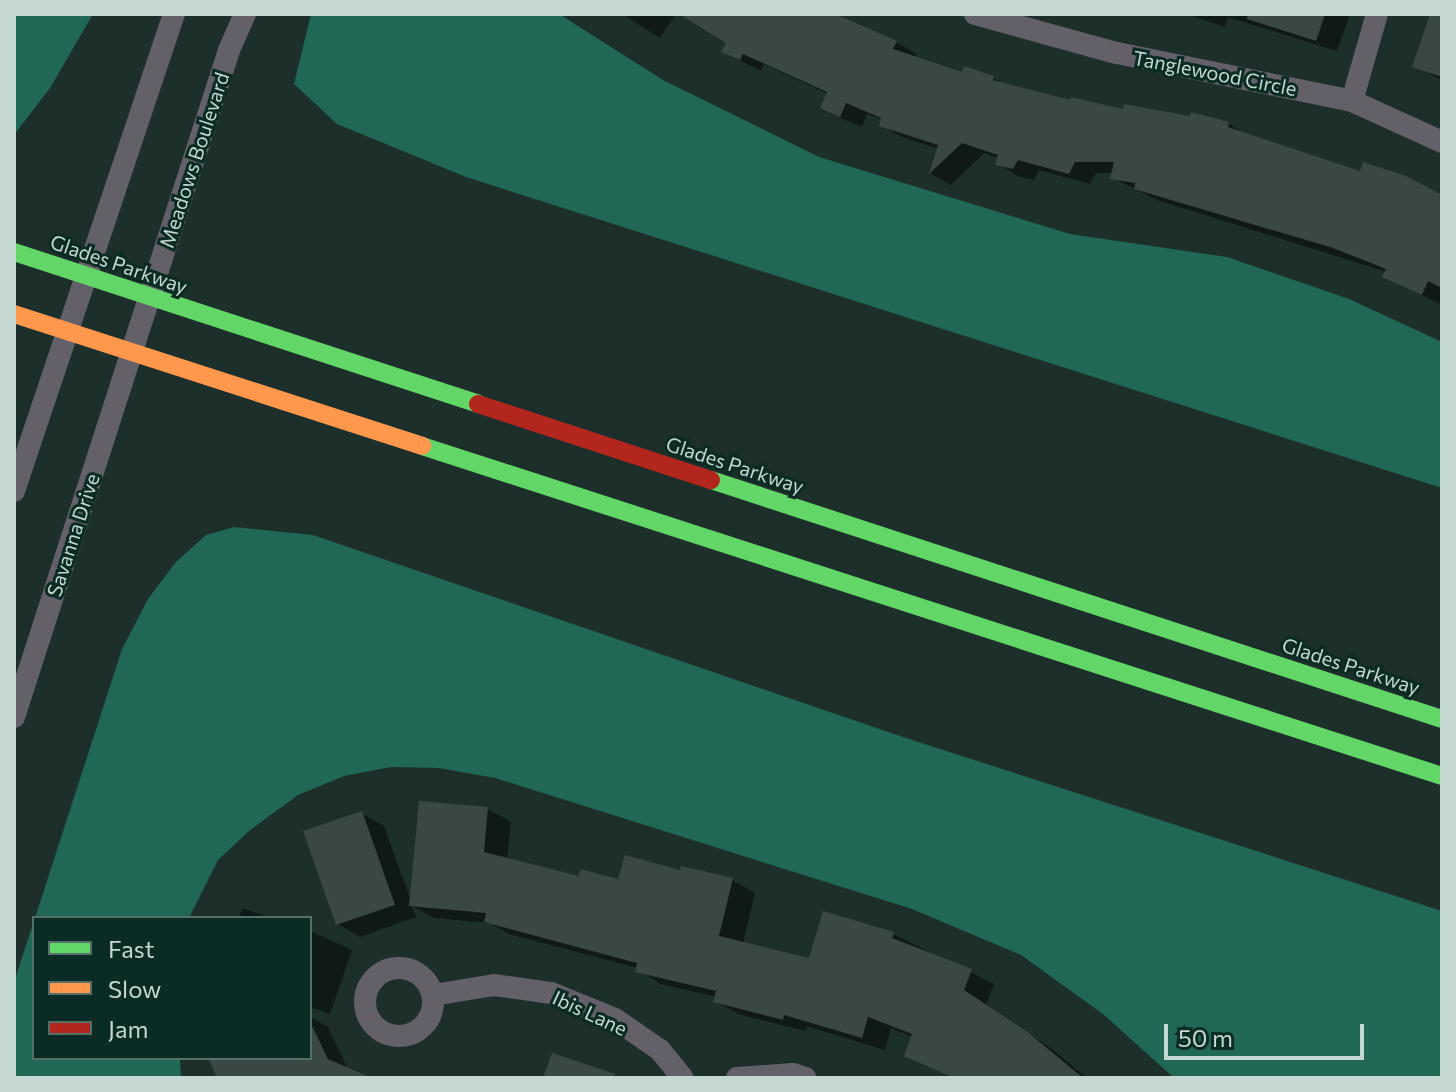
<!DOCTYPE html>
<style>
body{margin:0}
#map{position:relative;width:1456px;height:1092px;overflow:hidden;background:#1d2f2a;font-family:Commissioner,sans-serif}
div>[style]{position:absolute}
.water>*{inset:0;background:#206756}
.shadow>*{inset:0;background:#0007}
.building>*{inset:0;background:#3a4844}
.street>*{height:22px;margin:-11px;padding:0 11px;transform-origin:11px;border-radius:11px;background:#646069}
.street>.ring{margin:-11px;padding:0;box-sizing:content-box;background:none;border:22px solid #646069;border-radius:50%}
.fast>*{height:18px;margin:-9px;padding:0 9px;transform-origin:9px;border-radius:9px;background:#63d668}
.slow>*{height:18px;margin:-9px;padding:0 9px;transform-origin:9px;border-radius:9px;background:#ff974d}
.jam>*{height:18px;margin:-9px;padding:0 9px;transform-origin:9px;border-radius:9px;background:#b3261e}
span{translate:-50% -50%;white-space:nowrap;text-align:center;line-height:1.15;-webkit-text-stroke:6px #0b2c24;paint-order:stroke}
.street-label{font-size:20px;color:#c5d7d1}
.frame{position:absolute;inset:0;border:16px solid #c5d7d1;pointer-events:none}
.legend{position:absolute;left:32px;top:916px;width:280px;height:144px;box-sizing:border-box;background:#0b2c24;border:2px solid #557069;margin:0;padding:10px 14px;list-style:none;font-size:24px;color:#c5d7d1}
.legend li{display:flex;align-items:center;gap:16px;height:40px}
.legend b{width:40px;border:2px solid #557069}
.scale{position:absolute;left:1164px;top:1024px;width:200px;height:36px;box-sizing:border-box;border:4px solid #c5d7d1;border-top:0;padding-left:10px;font-size:24px;line-height:28px;white-space:nowrap;color:#c5d7d1;-webkit-text-stroke:6px #0b2c24;paint-order:stroke}
</style>
<div id="map">
<div class="water">
<div style="clip-path:polygon(14px 14px,93px 14px,50px 88px,14px 135px)"></div>
<div style="clip-path:polygon(311px 14px,559px 14px,663px 80px,819px 157px,1070px 234px,1227px 257px,1349px 299px,1442px 342px,1442px 488px,466px 177px,337px 124px,294px 84px)"></div>
<div style="clip-path:polygon(234px 527px,313px 535px,903px 737px,1442px 911px,1442px 1078px,1174px 1078px,1103px 1014px,1021px 955px,912px 909px,495px 778px,439px 768px,391px 767px,344px 776px,298px 795px,249px 831px,218px 860px,189px 918px,35px 918px,122px 649px,148px 599px,176px 562px,206px 535px)"></div>
<div style="clip-path:polygon(34px 921px,34px 1058px,180px 1058px,181px 1078px,14px 1078px,14px 982px)"></div>
</div>
<div class="shadow">
<div style="clip-path:polygon(622px 14px,676px 14px,660px 38px)"></div>
<div style="clip-path:polygon(683px 14px,831px 14px,896px 42px,917px 54px,915px 58px,964px 74px,993px 78px,1006px 85px,1072px 102px,1229px 124px,1248px 136px,1361px 174px,1442px 195px,1442px 305px,1385px 277px,1387px 272px,1157px 200px,1113px 178px,1114px 173px,1096px 173px,1090px 184px,1039px 170px,1034px 180px,1018px 176px,998px 164px,999px 158px,984px 153px,951px 185px,931px 174px,939px 149px,902px 137px,881px 125px,883px 120px,867px 114px,862px 127px,843px 119px,822px 107px,828px 94px,764px 64px,761px 71px,745px 63px,724px 51px,728px 42px)"></div>
<div style="clip-path:polygon(1186px 14px,1350px 14px,1337px 51px,1228px 17px,1225px 27px)"></div>
<div style="clip-path:polygon(1440px 14px,1442px 14px,1442px 80px,1414px 66px)"></div>
<div style="clip-path:polygon(488px 809px,511px 822px,507px 860px,580px 878px,620px 881px,682px 873px,732px 880px,755px 893px,743px 943px,811px 960px,893px 934px,994px 984px,986px 1005px,1052px 1049px,1087px 1078px,955px 1078px,906px 1055px,913px 1037px,891px 1028px,885px 1050px,807px 1026px,806px 1031px,738px 1014px,716px 1001px,717px 997px,660px 984px,638px 968px,509px 934px,490px 923px,434px 918px,412px 906px,416px 917px,360px 937px,338px 924px,361px 813px,384px 826px,412px 904px)"></div>
<div style="clip-path:polygon(242px 908px,272px 918px,239px 918px)"></div>
<div style="clip-path:polygon(310px 931px,352px 950px,330px 1014px,310px 1007px)"></div>
<div style="clip-path:polygon(310px 1017px,328px 1027px,348px 1070px,367px 1078px,220px 1078px,211px 1058px,310px 1058px)"></div>
</div>
<div class="building">
<div style="clip-path:polygon(679px 14px,835px 14px,897px 41px,893px 49px,962px 72px,964px 66px,994px 76px,993px 80px,1071px 100px,1071px 97px,1123px 109px,1124px 104px,1190px 116px,1191px 112px,1229px 122px,1228px 127px,1360px 171px,1363px 162px,1406px 176px,1442px 195px,1442px 288px,1428px 281px,1422px 295px,1382px 277px,1386px 269px,1333px 248px,1134px 189px,1135px 183px,1110px 179px,1114px 162px,1075px 162px,1069px 174px,1018px 160px,1013px 169px,995px 165px,998px 155px,962px 143px,929px 174px,938px 145px,879px 126px,881px 118px,846px 103px,840px 117px,820px 108px,827px 92px,743px 54px,740px 60px,721px 52px,726px 43px)"></div>
<div style="clip-path:polygon(1248px 14px,1325px 14px,1316px 41px,1247px 19px)"></div>
<div style="clip-path:polygon(1430px 14px,1442px 14px,1442px 77px,1412px 67px)"></div>
<div style="clip-path:polygon(419px 801px,488px 807px,484px 852px,579px 876px,580px 869px,618px 879px,625px 855px,680px 870px,681px 866px,733px 878px,719px 936px,809px 958px,823px 911px,894px 932px,892px 938px,972px 969px,964px 990px,1029px 1033px,1083px 1078px,954px 1078px,904px 1056px,912px 1034px,868px 1017px,862px 1038px,784px 1015px,783px 1020px,713px 1002px,716px 991px,635px 972px,637px 963px,484px 922px,486px 913px,409px 906px)"></div>
<div style="clip-path:polygon(362px 811px,395px 905px,336px 925px,303px 831px)"></div>
<div style="clip-path:polygon(310px 1022px,328px 1059px,372px 1078px,217px 1078px,208px 1058px,310px 1058px)"></div>
<div style="clip-path:polygon(552px 1053px,615px 1074px,614px 1078px,543px 1078px)"></div>
</div>
<div class="street">
<div style="left:975px;top:14px;width:147px;rotate:15.4deg"></div>
<div style="left:1117px;top:53px;width:240px;rotate:11.5deg"></div>
<div style="left:1352px;top:101px;width:99px;rotate:24.5deg"></div>
<div style="left:1352px;top:101px;width:91px;rotate:-74deg"></div>
<div style="left:14px;top:491px;width:503px;rotate:-71.46deg"></div>
<div style="left:14px;top:717px;width:701px;rotate:-72.13deg"></div>
<div style="left:229px;top:50px;width:39px;rotate:-66deg"></div>
<div class="ring" style="left:365px;top:968px;width:46px;height:46px"></div>
<div style="left:433px;top:995px;width:62px;rotate:-9.3deg"></div>
<div style="left:494px;top:985px;width:58px;rotate:8deg"></div>
<div style="left:551px;top:993px;width:69px;rotate:22.1deg"></div>
<div style="left:615px;top:1019px;width:55px;rotate:34.6deg"></div>
<div style="left:660px;top:1050px;width:36px;rotate:51deg"></div>
<div style="left:737px;top:1078px;width:56px;rotate:-4.1deg"></div>
<div style="left:793px;top:1074px;width:13px;rotate:18deg"></div>
</div>
<div class="fast">
<div style="left:14px;top:252px;width:488px;rotate:18.1deg"></div>
<div style="left:422px;top:446px;width:1072px;rotate:17.93deg"></div>
<div style="left:711px;top:480px;width:769px;rotate:18.11deg"></div>
</div>
<div class="slow">
<div style="left:14px;top:314px;width:429px;rotate:17.9deg"></div>
</div>
<div class="jam">
<div style="left:478px;top:404px;width:245px;rotate:18.1deg"></div>
</div>
<div class="street-label">
<span style="left:1215px;top:73px;rotate:11deg">Tanglewood Circle</span>
<span style="left:194px;top:160px;rotate:-72deg">Meadows Boulevard</span>
<span style="left:119px;top:264px;rotate:19deg">Glades Parkway</span>
<span style="left:735px;top:465px;rotate:18deg">Glades Parkway</span>
<span style="left:73px;top:535px;rotate:-72deg">Savanna Drive</span>
<span style="left:1351px;top:666px;rotate:18deg">Glades Parkway</span>
<span style="left:590px;top:1013px;rotate:25deg">Ibis Lane</span>
</div>
<div class="frame"></div>
<ul class="legend">
<li><b style="height:10px;background:#63d668"></b>Fast</li>
<li><b style="height:10px;background:#ff974d"></b>Slow</li>
<li><b style="height:10px;background:#b3261e"></b>Jam</li>
</ul>
<div class="scale">50 m</div>
</div>
